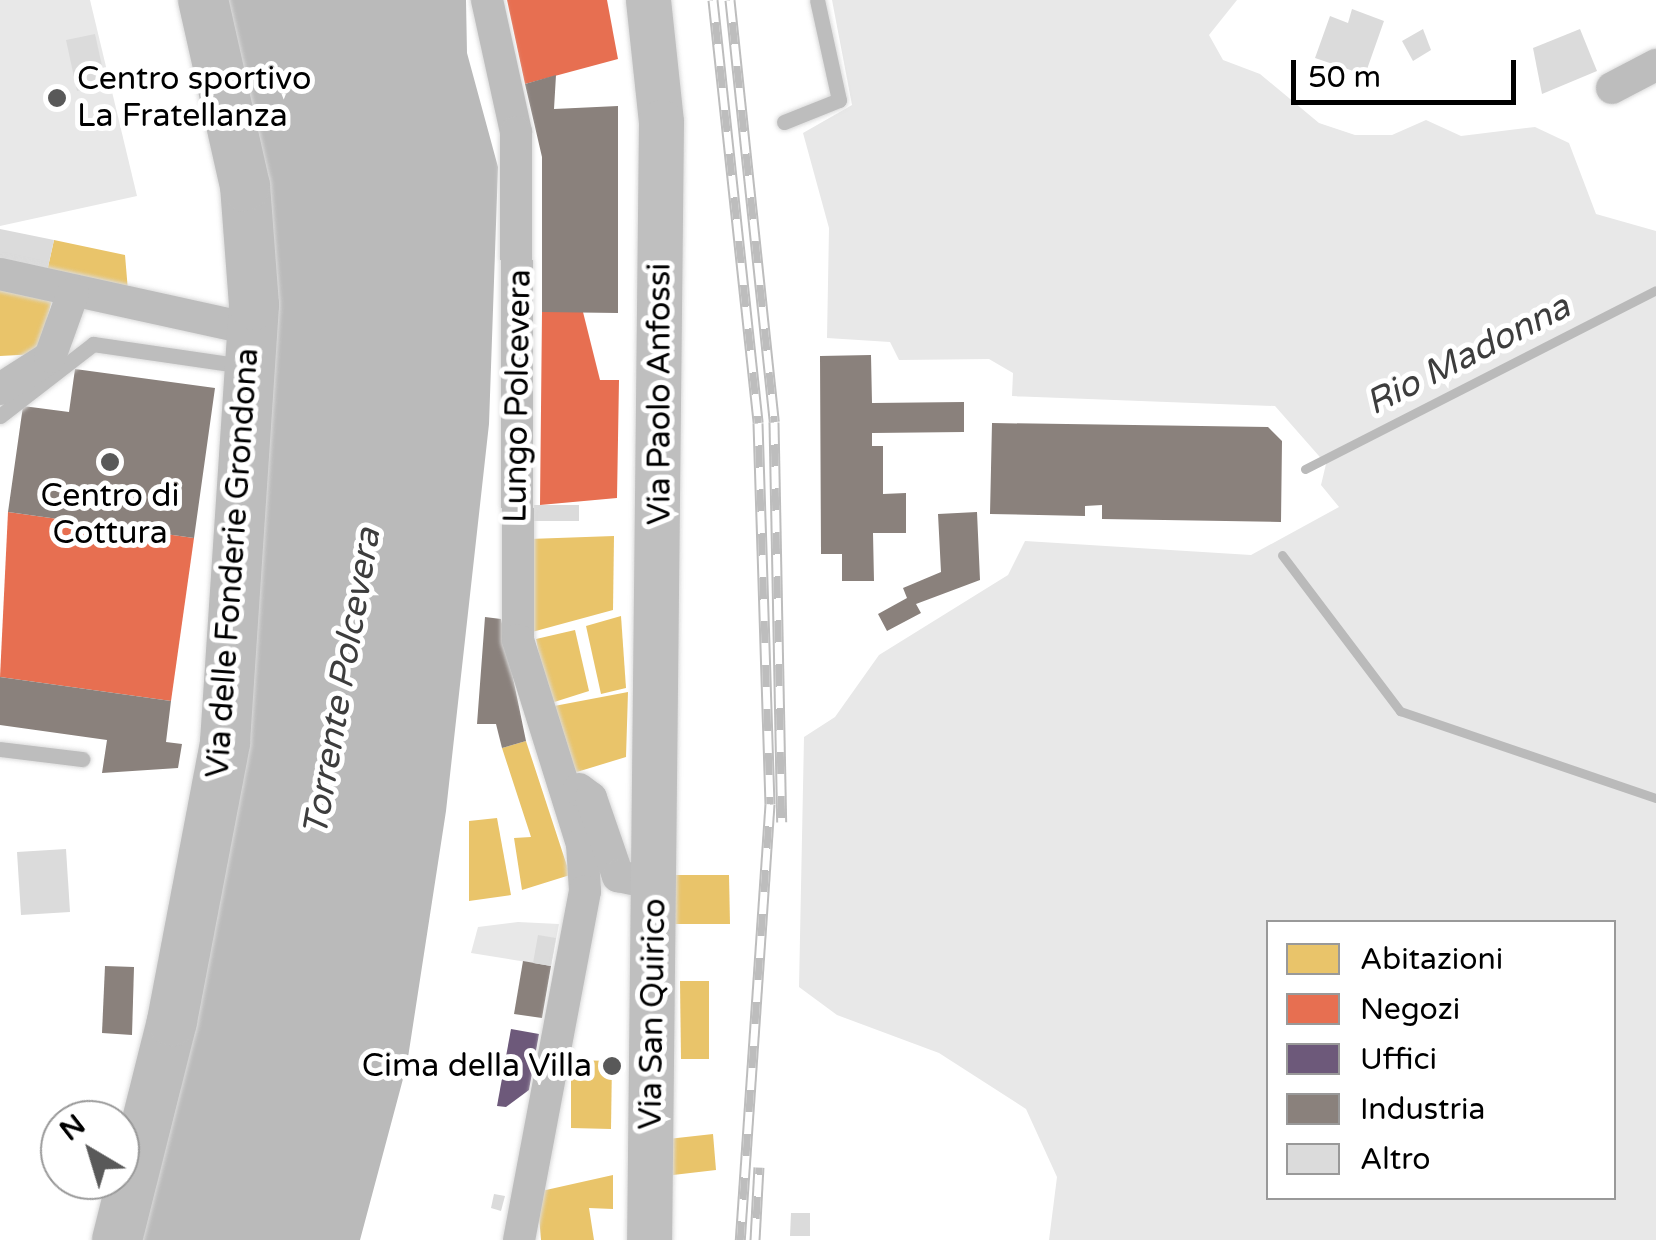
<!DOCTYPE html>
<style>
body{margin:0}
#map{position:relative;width:1656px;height:1240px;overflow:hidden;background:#fff;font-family:"Varela Round",sans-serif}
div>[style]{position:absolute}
.green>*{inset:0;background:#e8e8e8}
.water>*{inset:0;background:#bababa}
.homes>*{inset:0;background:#e9c46a}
.shops>*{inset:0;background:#e76f51}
.offices>*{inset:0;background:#6d597a}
.industry>*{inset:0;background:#8a817c}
.stream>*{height:9px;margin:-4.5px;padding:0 4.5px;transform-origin:4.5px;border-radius:4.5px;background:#bababa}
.building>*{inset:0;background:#dbdbdb}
.roads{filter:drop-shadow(0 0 2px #dbdbdb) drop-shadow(0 0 2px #dbdbdb)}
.service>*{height:15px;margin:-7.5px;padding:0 7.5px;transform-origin:7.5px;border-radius:7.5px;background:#bdbdbd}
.minor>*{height:32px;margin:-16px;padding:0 16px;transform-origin:16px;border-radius:16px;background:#bdbdbd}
.secondary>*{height:45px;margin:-22.5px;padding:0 22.5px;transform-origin:22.5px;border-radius:22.5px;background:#bfbfbf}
.primary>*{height:50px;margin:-25px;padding:0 25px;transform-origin:25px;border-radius:25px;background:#bdbdbd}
.rail>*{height:11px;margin-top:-5.5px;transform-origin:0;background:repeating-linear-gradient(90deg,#fff 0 22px,#bdbdbd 0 44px);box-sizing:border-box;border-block:2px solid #bdbdbd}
.dots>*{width:28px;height:28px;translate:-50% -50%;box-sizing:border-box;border:5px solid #fff;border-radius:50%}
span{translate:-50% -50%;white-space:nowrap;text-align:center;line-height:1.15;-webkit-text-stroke:10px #fff;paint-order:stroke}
.poi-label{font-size:32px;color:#000}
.left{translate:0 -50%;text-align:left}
.right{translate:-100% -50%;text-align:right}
.street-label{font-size:32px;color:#000}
.water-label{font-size:35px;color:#3d3d3d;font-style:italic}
.legend{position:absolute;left:1266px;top:920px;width:350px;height:280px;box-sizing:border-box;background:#fff;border:2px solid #999;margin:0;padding:12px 18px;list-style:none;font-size:30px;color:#000}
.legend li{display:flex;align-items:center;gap:20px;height:50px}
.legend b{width:50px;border:2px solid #999}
.north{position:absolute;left:40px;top:1100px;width:100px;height:100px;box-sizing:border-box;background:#fff;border:2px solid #999;border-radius:50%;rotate:322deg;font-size:28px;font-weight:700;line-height:40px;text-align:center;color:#000}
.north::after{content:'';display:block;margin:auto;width:35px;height:45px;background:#595959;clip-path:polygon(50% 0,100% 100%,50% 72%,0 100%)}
.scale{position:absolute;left:1291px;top:60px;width:225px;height:45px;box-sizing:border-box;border:5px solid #000;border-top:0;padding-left:12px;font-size:30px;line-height:35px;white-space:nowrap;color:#000;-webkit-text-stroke:8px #fff;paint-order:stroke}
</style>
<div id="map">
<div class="green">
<div style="clip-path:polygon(0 0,90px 0,137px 196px,0 226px)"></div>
<div style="clip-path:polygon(evenodd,832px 0,1237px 0,1209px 35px,1223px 60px,1260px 74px,1319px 123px,1355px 135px,1392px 135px,1426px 120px,1461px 136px,1535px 127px,1569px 143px,1596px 214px,1656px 231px,1656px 1240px,1049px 1240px,1057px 1177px,1026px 1109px,939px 1053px,837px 1015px,799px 987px,804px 737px,835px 717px,879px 655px,1008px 575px,1025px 541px,1251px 555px,1339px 507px,1321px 485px,1326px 464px,1275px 406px,1012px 396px,1013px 373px,989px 359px,899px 360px,890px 342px,827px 338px,829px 228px,803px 133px,852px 105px,832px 0,1268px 922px,1614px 922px,1614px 1198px,1268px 1198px,1268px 922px)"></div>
<div style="clip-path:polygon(518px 922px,559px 924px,551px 966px,471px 953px,478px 927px)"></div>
</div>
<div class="water">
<div style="clip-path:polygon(218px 0,466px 0,467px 53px,498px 167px,489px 424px,446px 811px,407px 1064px,360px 1240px,138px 1240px,271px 226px)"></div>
</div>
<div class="homes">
<div style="clip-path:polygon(54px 240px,125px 255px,128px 291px,46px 276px)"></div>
<div style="clip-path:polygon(0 287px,52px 300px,38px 354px,0 356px)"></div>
<div style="clip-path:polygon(614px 536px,613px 610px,532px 632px,529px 539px)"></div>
<div style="clip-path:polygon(621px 616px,626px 688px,601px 694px,586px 626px)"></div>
<div style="clip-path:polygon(575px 630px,589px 691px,548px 704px,536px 639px)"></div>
<div style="clip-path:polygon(628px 692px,626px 757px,567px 775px,549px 707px)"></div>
<div style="clip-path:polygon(526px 741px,570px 875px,522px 890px,514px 838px,531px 837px,502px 748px)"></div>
<div style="clip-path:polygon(497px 818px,511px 895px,469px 901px,469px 821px)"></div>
<div style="clip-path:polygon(675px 875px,729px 875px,730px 924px,675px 924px)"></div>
<div style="clip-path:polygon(680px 981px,709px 981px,709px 1059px,681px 1059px)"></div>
<div style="clip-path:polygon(571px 1060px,612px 1061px,611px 1129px,571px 1128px)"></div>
<div style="clip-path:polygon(713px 1134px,716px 1170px,673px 1175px,668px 1139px)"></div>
<div style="clip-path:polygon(613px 1175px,613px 1209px,589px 1208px,594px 1240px,541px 1240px,537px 1192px)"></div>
</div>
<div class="shops">
<div style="clip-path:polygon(507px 0,607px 0,618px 59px,525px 84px)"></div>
<div style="clip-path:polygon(542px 312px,583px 312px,600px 380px,619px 380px,617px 498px,540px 505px)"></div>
<div style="clip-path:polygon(8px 512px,194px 538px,171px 701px,0 677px)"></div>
</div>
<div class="offices">
<div style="clip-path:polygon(511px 1029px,539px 1034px,529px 1090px,506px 1107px,497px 1106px)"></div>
</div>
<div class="industry">
<div style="clip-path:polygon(556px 75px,554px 109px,618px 106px,618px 313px,542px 312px,542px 157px,525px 84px)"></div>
<div style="clip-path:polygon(871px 355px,872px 403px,964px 402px,964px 432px,872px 433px,872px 446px,883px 446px,883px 494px,906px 493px,906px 533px,873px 533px,874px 581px,842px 581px,842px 554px,821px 554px,820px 356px)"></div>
<div style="clip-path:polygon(75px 369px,215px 388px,194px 538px,8px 512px,23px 406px,69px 412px)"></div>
<div style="clip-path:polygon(992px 423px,1268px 427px,1282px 441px,1281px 522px,1102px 519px,1102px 505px,1085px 506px,1085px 516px,990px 514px)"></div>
<div style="clip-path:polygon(977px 512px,980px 580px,916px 604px,921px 613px,887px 631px,878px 614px,907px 598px,903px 588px,941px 572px,938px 514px)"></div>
<div style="clip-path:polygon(485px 617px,501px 619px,526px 741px,502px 748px,496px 724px,477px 724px)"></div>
<div style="clip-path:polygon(0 677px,171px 701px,166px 742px,182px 744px,178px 768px,102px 773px,107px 740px,0 725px)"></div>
<div style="clip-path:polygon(523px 961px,551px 966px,542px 1018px,514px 1014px)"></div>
<div style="clip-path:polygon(105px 966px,134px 967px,132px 1035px,102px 1033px)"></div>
</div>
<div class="stream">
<div style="left:1305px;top:469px;width:394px;rotate:-27deg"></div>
<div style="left:1282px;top:555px;width:196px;rotate:52.9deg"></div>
<div style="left:1400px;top:711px;width:270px;rotate:18.8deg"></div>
</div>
<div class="building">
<div style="clip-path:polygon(1352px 9px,1384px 21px,1365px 75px,1315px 58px,1330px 16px,1348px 23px)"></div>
<div style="clip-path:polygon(1423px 29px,1431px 50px,1413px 61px,1402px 41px)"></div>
<div style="clip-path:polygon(1580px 29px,1597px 71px,1542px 94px,1533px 48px)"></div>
<div style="clip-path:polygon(95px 34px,106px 84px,77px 91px,66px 40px)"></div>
<div style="clip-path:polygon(0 229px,54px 240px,46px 276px,0 261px)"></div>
<div style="clip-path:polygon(534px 505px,579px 505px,579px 521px,533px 521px)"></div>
<div style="clip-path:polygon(66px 849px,70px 912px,21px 915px,17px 852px)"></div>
<div style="clip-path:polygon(538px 935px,556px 938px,551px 966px,533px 963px)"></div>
<div style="clip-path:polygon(494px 1194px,505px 1196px,501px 1211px,491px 1208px)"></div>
<div style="clip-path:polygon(791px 1213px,810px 1213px,810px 1236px,790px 1236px)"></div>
</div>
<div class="roads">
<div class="service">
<div style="left:784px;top:122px;width:59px;rotate:-21.8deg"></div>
<div style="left:839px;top:100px;width:102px;rotate:-102.4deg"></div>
<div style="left:0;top:416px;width:118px;rotate:-37.7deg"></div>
<div style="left:93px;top:344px;width:153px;rotate:8.3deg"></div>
<div style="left:0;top:749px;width:83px;rotate:7deg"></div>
</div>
<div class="minor">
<div style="left:487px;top:0;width:135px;rotate:77.6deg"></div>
<div style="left:516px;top:132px;width:508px;rotate:89.77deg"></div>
<div style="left:518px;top:640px;width:214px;rotate:72.6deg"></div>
<div style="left:582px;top:844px;width:47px;rotate:86.3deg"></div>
<div style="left:585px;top:891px;width:355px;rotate:100.7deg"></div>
<div style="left:1612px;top:88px;width:50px;rotate:-27.6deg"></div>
<div style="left:0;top:274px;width:257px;rotate:12.4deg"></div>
<div style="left:0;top:389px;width:59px;rotate:-32.6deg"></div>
<div style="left:50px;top:357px;width:68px;rotate:-70.2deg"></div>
<div style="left:579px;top:789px;width:15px;rotate:37deg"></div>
<div style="left:591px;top:798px;width:83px;rotate:70.9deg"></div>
<div style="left:618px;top:876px;width:38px;rotate:12deg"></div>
</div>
<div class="secondary">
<div style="left:648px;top:0;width:123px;rotate:83.9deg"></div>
<div style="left:661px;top:122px;width:1118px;rotate:90.61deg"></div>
</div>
<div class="primary">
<div style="left:117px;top:1240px;width:226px;rotate:-75.9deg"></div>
<div style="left:172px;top:1021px;width:284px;rotate:-79.2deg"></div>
<div style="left:225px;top:742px;width:438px;rotate:-86.2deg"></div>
<div style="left:254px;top:305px;width:119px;rotate:-94.3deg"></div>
<div style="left:245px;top:186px;width:191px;rotate:-102.7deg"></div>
</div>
</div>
<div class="rail">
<div style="left:713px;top:0;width:425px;rotate:83.9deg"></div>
<div style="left:758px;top:423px;width:381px;rotate:88.2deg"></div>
<div style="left:770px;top:804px;width:437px;rotate:93.9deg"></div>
<div style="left:730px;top:0;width:424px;rotate:84deg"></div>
<div style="left:774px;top:422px;width:400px;rotate:88.9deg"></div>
<div style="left:755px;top:1240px;width:73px;rotate:-86.9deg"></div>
</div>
<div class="dots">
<div style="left:57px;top:98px;background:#595959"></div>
<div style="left:110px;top:462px;background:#595959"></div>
<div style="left:612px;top:1066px;background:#595959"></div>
</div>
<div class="poi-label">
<span class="left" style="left:77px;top:98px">Centro sportivo<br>La Fratellanza</span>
<span style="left:110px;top:515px">Centro di<br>Cottura</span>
<span class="right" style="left:592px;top:1066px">Cima della Villa</span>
</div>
<div class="street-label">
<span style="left:660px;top:394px;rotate:-90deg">Via Paolo Anfossi</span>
<span style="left:518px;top:396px;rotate:-89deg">Lungo Polcevera</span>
<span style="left:233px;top:563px;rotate:-86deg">Via delle Fonderie Grondona</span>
<span style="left:653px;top:1014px;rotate:-89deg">Via San Quirico</span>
</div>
<div class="water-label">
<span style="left:1468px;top:355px;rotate:-27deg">Rio Madonna</span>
<span style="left:342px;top:682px;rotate:-80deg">Torrente Polcevera</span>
</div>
<ul class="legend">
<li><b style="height:28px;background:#e9c46a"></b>Abitazioni</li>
<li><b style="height:28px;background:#e76f51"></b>Negozi</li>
<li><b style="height:28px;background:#6d597a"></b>Uffici</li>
<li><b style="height:28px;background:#8a817c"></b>Industria</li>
<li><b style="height:28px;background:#dbdbdb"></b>Altro</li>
</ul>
<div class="north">N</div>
<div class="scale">50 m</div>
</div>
